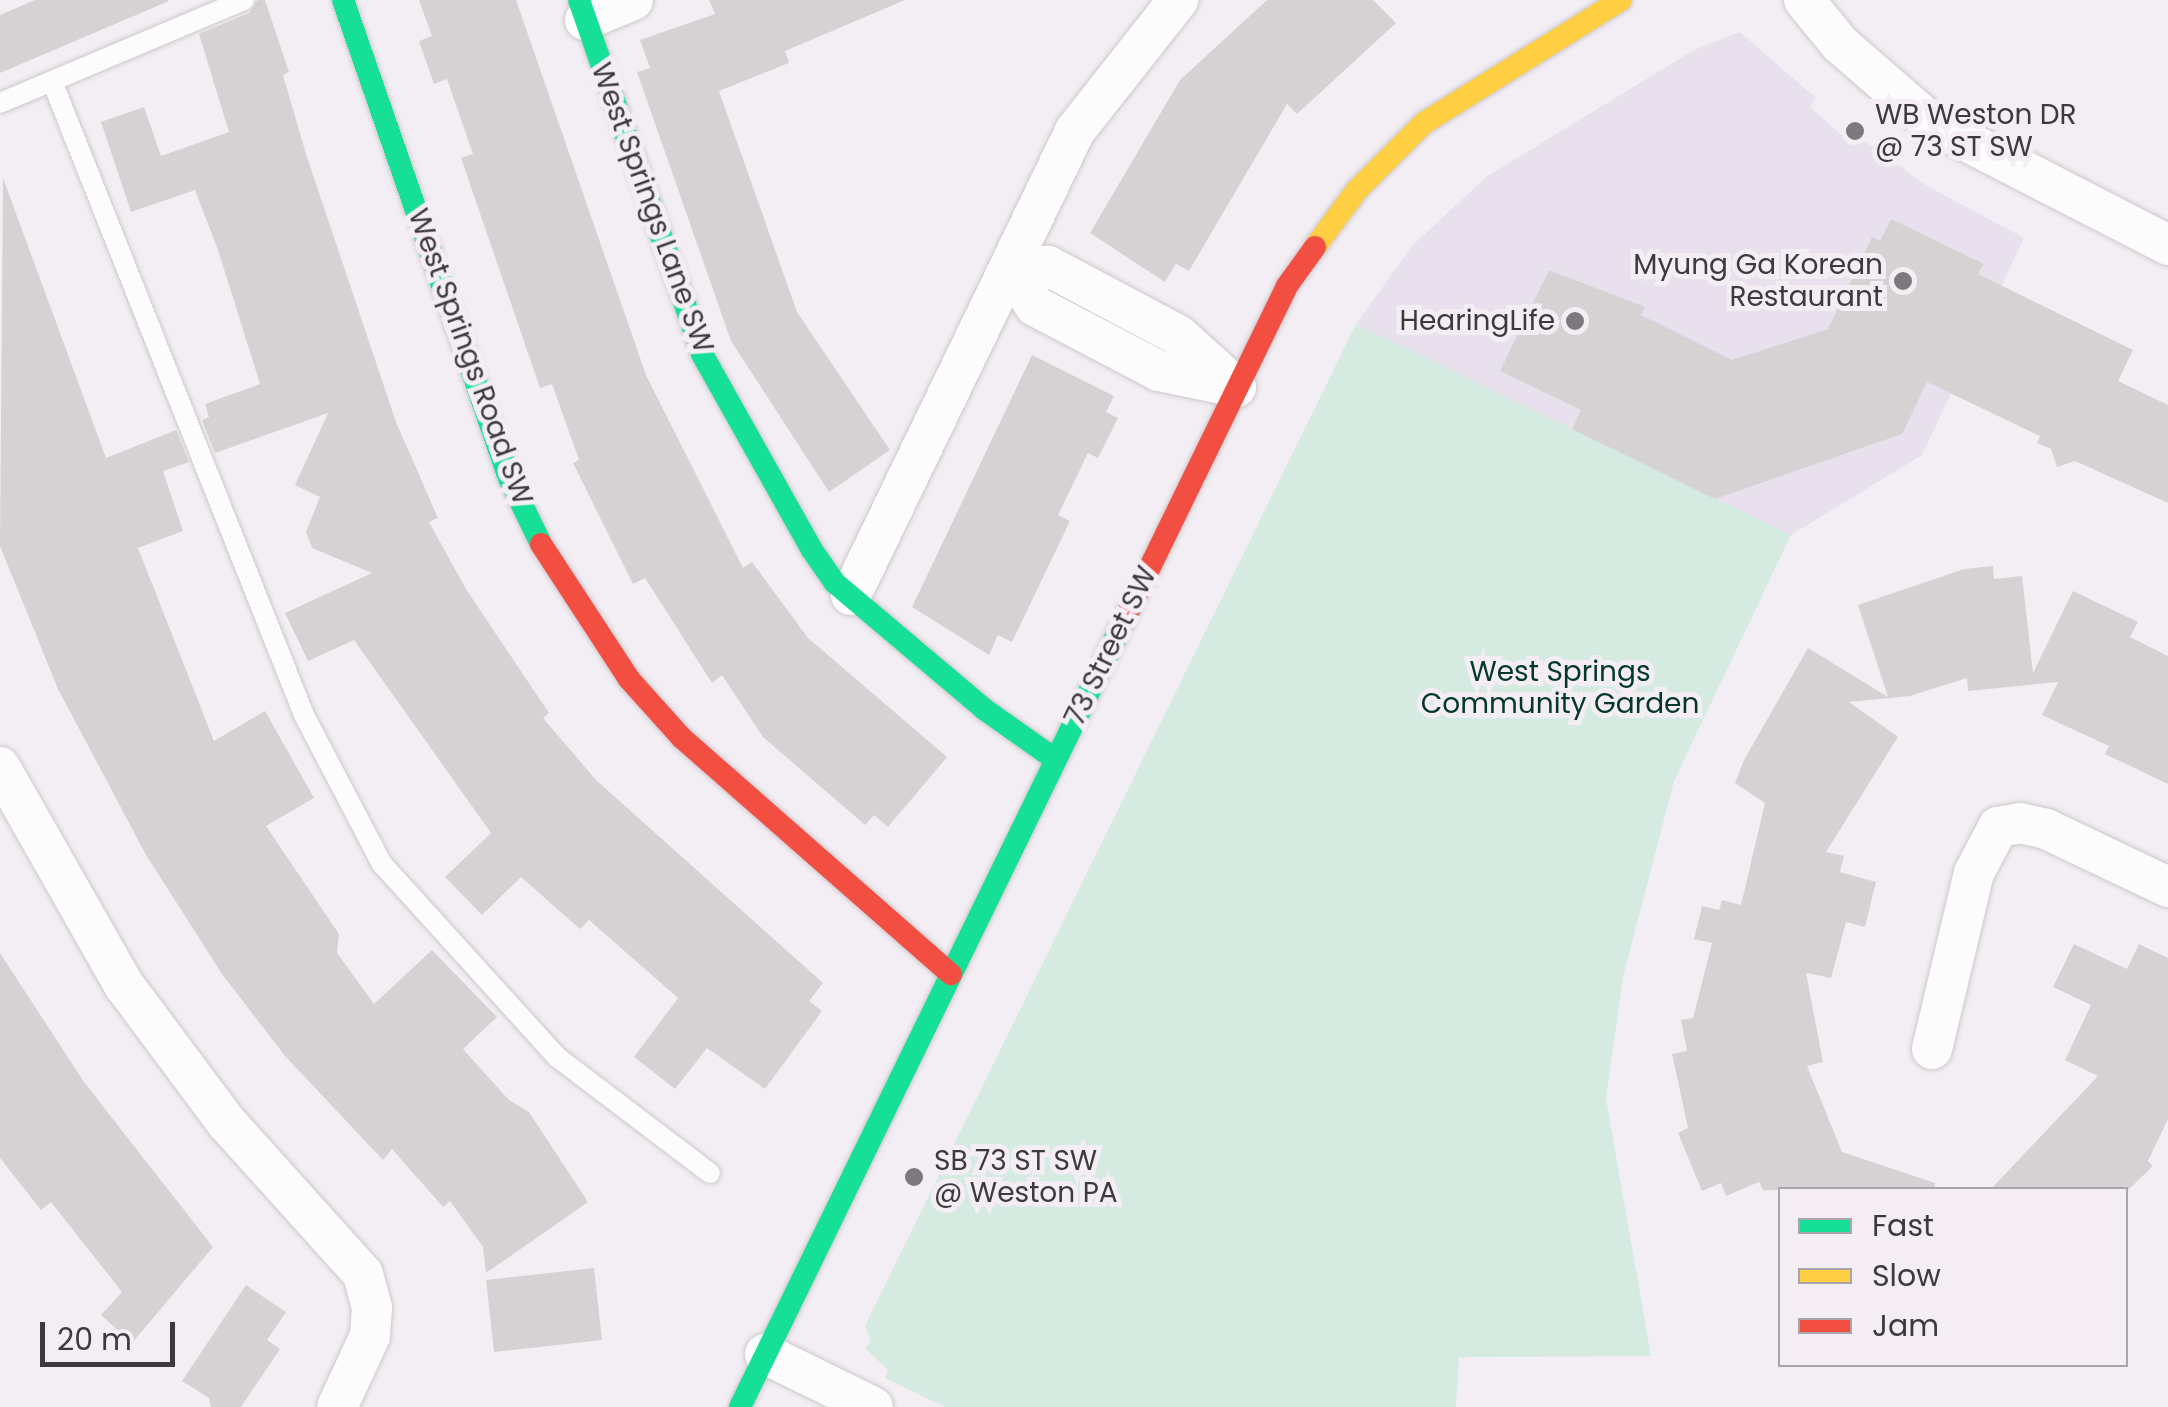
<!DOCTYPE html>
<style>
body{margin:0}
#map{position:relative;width:2168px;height:1407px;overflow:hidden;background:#f3eef3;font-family:Poppins,sans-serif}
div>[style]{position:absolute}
.commercial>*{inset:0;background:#e8e0ed}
.green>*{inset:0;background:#d5eae1}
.building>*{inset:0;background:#d6d2d4}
.roads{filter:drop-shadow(0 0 2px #ccc8cc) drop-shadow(0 0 2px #ccc8cc)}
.lane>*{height:20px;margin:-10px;padding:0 10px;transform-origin:10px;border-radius:10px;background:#fdfcfd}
.street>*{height:40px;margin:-20px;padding:0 20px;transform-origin:20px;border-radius:20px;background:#fdfcfd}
.fast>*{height:22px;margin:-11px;padding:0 11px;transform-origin:11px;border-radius:11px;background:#16e098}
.slow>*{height:22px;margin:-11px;padding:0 11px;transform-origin:11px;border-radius:11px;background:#ffcf43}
.jam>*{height:22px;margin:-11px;padding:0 11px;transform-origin:11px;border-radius:11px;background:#f24e42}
.dots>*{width:28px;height:28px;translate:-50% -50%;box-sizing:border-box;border:5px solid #f4edf4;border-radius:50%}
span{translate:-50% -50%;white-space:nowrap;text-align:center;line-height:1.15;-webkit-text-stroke:10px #f4edf4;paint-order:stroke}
.poi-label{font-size:28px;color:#3c3a3d}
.left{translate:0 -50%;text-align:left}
.right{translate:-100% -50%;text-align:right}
.street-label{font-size:28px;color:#3c3a3d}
.park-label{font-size:28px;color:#023926}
.legend{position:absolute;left:1778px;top:1187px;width:350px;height:180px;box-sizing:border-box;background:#f4edf4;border:2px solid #aaa5ab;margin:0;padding:12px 18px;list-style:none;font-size:30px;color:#3c3a3d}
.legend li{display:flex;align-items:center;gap:20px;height:50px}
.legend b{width:50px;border:2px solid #aaa5ab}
.scale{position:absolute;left:40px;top:1322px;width:135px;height:45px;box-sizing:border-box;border:5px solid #3c3a3d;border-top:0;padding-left:12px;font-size:30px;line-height:35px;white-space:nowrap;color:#3c3a3d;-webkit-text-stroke:8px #f4edf4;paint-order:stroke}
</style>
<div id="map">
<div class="commercial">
<div style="clip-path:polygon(1740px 32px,1816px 98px,1810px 107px,1853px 145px,1860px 138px,1929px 187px,2024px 238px,1922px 455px,1791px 535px,1356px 324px,1413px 245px,1486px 177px,1694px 50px)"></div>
</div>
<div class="green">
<div style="clip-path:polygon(1356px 324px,1791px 535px,1674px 781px,1623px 977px,1606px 1099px,1651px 1356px,1459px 1357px,1456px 1407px,945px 1407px,885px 1378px,888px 1370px,865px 1348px,871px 1342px,865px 1326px)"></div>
</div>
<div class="building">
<div style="clip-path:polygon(35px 0,168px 0,169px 1px,0 73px,0 15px)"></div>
<div style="clip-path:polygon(258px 0,265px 0,289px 72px,283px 75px,306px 154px,396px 422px,438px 518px,429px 522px,466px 589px,549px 713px,543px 718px,596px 780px,823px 983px,809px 1001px,822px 1011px,765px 1089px,707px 1048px,675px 1089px,634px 1057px,678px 998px,589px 920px,580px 929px,521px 877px,482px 915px,445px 877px,491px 833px,354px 640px,308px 661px,285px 613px,372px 573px,312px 548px,306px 532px,320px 497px,295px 485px,328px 413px,215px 453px,202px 420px,209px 417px,205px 404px,260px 384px,218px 250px,195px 190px,131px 212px,101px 122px,144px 107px,161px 156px,229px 132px,199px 34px,249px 13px)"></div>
<div style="clip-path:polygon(419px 0,516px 0,646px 375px,743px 568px,752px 562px,808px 638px,947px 757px,888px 827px,874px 815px,865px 825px,763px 737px,722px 675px,712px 683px,645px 578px,633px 584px,573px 463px,579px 460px,552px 384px,540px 388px,461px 158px,473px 154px,447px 79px,434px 84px,419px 41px,432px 36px)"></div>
<div style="clip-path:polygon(709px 0,905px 0,785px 51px,789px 63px,719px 91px,797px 312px,890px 450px,829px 492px,731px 341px,637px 72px,650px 68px,640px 40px,715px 14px)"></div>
<div style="clip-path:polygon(1267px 0,1373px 0,1396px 23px,1297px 114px,1287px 104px,1189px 271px,1176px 264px,1165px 282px,1090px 233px,1180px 80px)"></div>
<div style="clip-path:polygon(3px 178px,106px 458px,176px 430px,189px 462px,163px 471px,183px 531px,138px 548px,214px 741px,265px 711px,314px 798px,266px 826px,339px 934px,337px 953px,374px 1004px,432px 950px,497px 1017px,463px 1049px,509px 1100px,529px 1112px,588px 1202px,486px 1273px,483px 1247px,450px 1201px,443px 1207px,392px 1149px,383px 1160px,285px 1056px,222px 974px,146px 855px,58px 689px,0 546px)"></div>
<div style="clip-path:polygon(1891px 219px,1984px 264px,1978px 274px,2133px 350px,2118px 381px,2168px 405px,2168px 503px,2075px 461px,2057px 467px,2051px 449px,2037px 443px,2040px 436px,1927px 382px,1902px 434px,1715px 499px,1572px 429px,1581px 410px,1500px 371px,1549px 270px,1645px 307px,1641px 315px,1732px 360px,1828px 329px,1872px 237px,1880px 241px)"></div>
<div style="clip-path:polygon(1032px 355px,1114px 396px,1106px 412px,1118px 418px,1098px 458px,1088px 453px,1058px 515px,1070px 521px,1012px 642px,998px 635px,989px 655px,912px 607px)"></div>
<div style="clip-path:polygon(1993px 566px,1994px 579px,2022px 576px,2033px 673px,2073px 591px,2138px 622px,2130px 637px,2168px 656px,2168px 784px,2105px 754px,2109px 746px,2042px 715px,2058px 682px,1968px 691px,1967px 678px,1910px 696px,1849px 702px,1898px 737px,1826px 852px,1844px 856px,1840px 872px,1876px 882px,1865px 927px,1846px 922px,1831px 978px,1806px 973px,1823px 1062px,1807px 1066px,1842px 1152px,1935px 1183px,1934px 1190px,1763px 1190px,1759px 1182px,1726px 1196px,1721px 1183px,1702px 1191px,1678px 1133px,1688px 1128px,1672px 1054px,1687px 1051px,1681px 1020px,1693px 1018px,1712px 943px,1694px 939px,1702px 906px,1719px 910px,1722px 900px,1741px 905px,1765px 803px,1735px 783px,1744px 760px,1808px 648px,1888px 697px,1858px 605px,1964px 569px)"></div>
<div style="clip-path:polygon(2074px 944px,2127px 969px,2139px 944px,2168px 958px,2168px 1119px,2148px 1161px,2153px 1166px,2128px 1190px,1990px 1190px,2098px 1076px,2065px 1060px,2091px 1005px,2053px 987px)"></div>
<div style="clip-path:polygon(0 953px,84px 1082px,213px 1247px,132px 1343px,101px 1315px,122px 1292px,51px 1202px,41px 1210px,0 1158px)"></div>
<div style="clip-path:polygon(594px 1268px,602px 1340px,494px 1352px,486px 1280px)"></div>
<div style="clip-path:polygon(246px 1285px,286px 1312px,267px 1340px,280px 1349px,241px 1407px,211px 1407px,209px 1398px,182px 1381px)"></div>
</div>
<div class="roads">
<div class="lane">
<div style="left:52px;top:81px;width:682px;rotate:68.32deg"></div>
<div style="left:304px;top:715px;width:168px;rotate:62.4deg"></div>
<div style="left:382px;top:864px;width:261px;rotate:47.8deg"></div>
<div style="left:557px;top:1057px;width:192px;rotate:37.2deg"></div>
<div style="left:0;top:103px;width:265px;rotate:-22.9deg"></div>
</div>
<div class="street">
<div style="left:1804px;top:0;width:57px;rotate:50.7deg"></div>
<div style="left:1840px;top:44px;width:121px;rotate:41deg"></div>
<div style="left:1931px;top:123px;width:267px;rotate:27.2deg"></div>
<div style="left:585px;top:20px;width:52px;rotate:-22.6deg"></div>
<div style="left:1048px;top:266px;width:147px;rotate:28deg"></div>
<div style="left:1178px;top:335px;width:78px;rotate:41.9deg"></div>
<div style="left:1236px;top:387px;width:79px;rotate:-168.3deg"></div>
<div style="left:1159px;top:371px;width:140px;rotate:-152.3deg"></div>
<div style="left:1035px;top:306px;width:44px;rotate:-123deg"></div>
<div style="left:1011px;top:269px;width:37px;rotate:-5deg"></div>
<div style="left:851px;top:595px;width:515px;rotate:-64.23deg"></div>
<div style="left:1075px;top:131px;width:167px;rotate:-51.8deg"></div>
<div style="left:0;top:767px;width:251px;rotate:60.4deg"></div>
<div style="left:124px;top:985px;width:172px;rotate:53.3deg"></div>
<div style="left:227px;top:1123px;width:203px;rotate:48deg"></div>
<div style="left:363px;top:1274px;width:34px;rotate:75deg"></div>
<div style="left:372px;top:1307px;width:29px;rotate:94deg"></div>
<div style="left:370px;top:1336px;width:78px;rotate:114.9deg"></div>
<div style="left:1932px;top:1049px;width:181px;rotate:-76.6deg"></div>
<div style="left:1974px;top:873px;width:52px;rotate:-62.4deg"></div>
<div style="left:1998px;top:827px;width:22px;rotate:-10deg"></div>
<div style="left:2020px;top:823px;width:27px;rotate:13deg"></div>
<div style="left:2046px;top:829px;width:135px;rotate:25.4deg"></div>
<div style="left:765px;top:1354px;width:120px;rotate:26.1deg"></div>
</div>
<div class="fast">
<div style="left:343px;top:0;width:506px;rotate:70.85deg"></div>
<div style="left:509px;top:478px;width:73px;rotate:64.1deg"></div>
<div style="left:579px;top:0;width:375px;rotate:70.8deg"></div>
<div style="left:702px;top:354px;width:225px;rotate:60.7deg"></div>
<div style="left:812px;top:550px;width:40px;rotate:55.1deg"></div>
<div style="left:835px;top:583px;width:195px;rotate:40.2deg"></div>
<div style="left:984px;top:709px;width:88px;rotate:35.3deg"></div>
<div style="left:740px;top:1407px;width:889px;rotate:-63.98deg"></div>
</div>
<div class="slow">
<div style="left:1315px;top:247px;width:71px;rotate:-53.6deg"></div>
<div style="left:1357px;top:190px;width:95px;rotate:-45deg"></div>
<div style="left:1424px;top:123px;width:232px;rotate:-32deg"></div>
</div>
<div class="jam">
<div style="left:541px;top:544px;width:161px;rotate:56.9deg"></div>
<div style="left:629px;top:679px;width:79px;rotate:48.1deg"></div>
<div style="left:682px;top:738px;width:358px;rotate:41.3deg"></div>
<div style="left:1130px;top:608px;width:358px;rotate:-64deg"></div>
<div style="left:1287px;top:286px;width:48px;rotate:-54.3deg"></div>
</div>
</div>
<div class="dots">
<div style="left:1855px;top:131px;background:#7c797d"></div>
<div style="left:1903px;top:281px;background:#7c797d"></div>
<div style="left:1575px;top:321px;background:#7c797d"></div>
<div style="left:914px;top:1177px;background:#7c797d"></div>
</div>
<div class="poi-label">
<span class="left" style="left:1875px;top:131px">WB Weston DR<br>@ 73 ST SW</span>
<span class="right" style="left:1883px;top:281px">Myung Ga Korean<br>Restaurant</span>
<span class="right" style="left:1555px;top:321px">HearingLife</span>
<span class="left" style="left:934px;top:1177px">SB 73 ST SW<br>@ Weston PA</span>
</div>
<div class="street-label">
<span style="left:652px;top:208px;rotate:70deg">West Springs Lane SW</span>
<span style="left:470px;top:357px;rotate:70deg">West Springs Road SW</span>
<span style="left:1111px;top:646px;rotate:-64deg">73 Street SW</span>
</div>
<div class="park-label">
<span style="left:1560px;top:688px">West Springs<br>Community Garden</span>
</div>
<ul class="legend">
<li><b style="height:12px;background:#16e098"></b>Fast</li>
<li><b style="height:12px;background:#ffcf43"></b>Slow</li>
<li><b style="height:12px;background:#f24e42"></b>Jam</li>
</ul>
<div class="scale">20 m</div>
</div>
